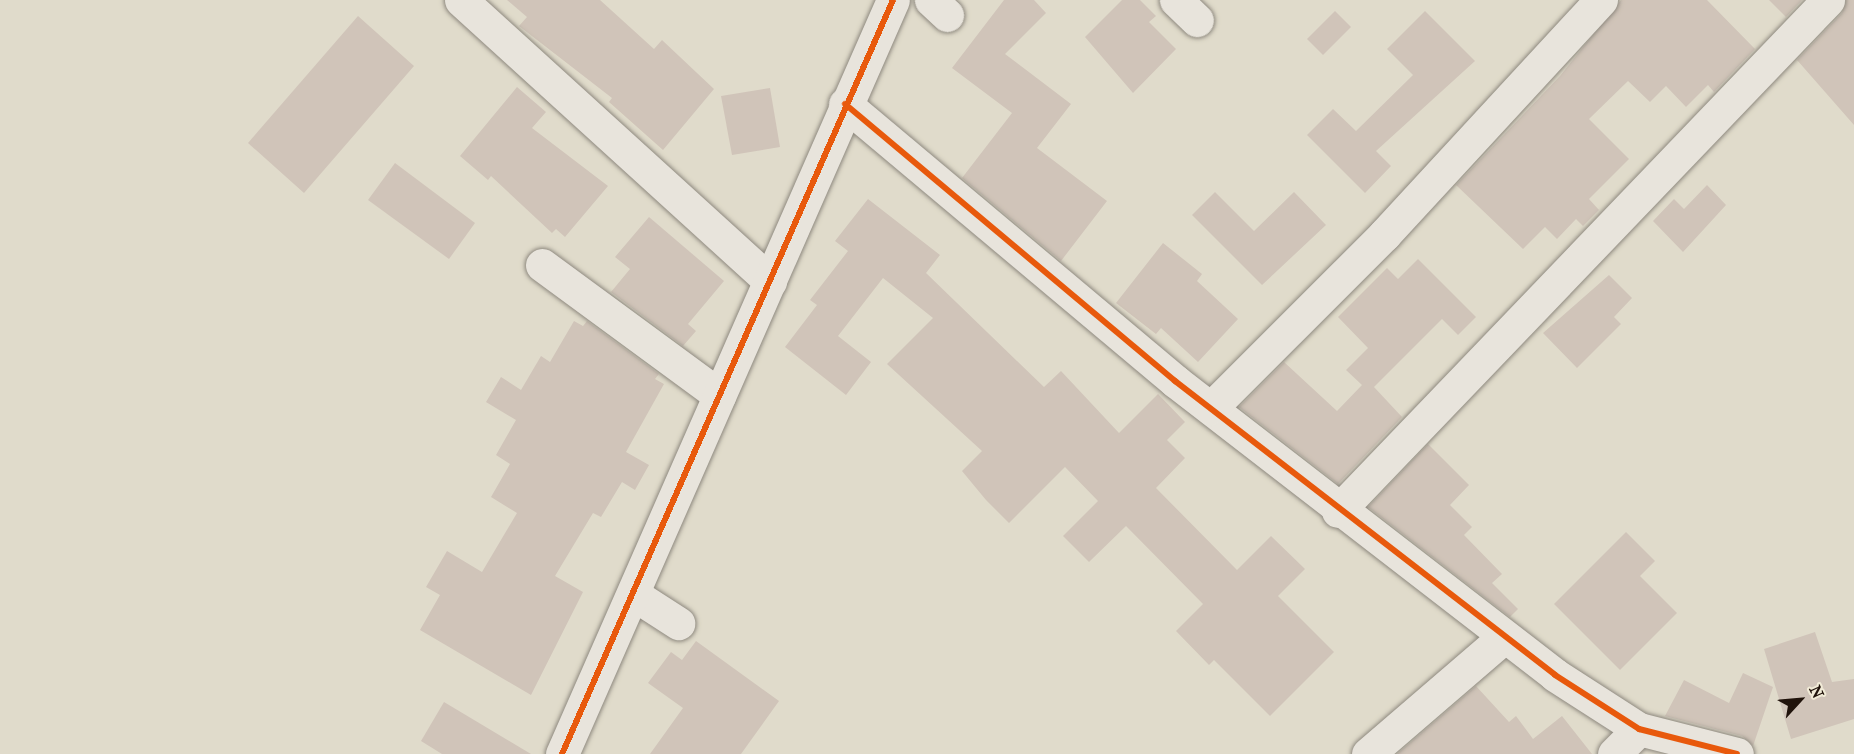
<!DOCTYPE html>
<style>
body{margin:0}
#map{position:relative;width:1854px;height:754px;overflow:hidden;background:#e0dbcb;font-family:"IM FELL French Canon",serif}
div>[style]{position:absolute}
.building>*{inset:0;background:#d0c4b9}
.roads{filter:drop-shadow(0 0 2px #8e897f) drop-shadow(0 0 2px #8e897f)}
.minor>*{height:33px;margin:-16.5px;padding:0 16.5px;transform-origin:16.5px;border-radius:16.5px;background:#e8e4dc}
.cycleway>*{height:6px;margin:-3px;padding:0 3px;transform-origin:3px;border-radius:3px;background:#e8590c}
span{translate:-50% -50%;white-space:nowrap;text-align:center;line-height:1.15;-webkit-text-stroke:4.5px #f1ebd7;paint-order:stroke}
.north{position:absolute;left:1770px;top:670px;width:60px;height:60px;-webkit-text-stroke:4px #f1ebd7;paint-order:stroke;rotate:64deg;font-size:16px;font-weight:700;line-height:24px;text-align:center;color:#20130b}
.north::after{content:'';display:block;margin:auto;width:21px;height:27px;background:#20130b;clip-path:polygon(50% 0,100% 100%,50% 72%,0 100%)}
</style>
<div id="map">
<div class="building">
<div style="clip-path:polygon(507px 0,600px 0,654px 49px,662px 40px,714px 89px,663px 150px,609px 102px,612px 98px,519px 26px,527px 17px)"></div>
<div style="clip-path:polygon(1004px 0,1034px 0,1046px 13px,1005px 54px,1071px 104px,1037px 148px,1107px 201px,1061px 261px,962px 178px,1012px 113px,952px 68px)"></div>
<div style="clip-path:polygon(1122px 0,1140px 0,1156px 16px,1149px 22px,1176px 49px,1133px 93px,1085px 37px)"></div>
<div style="clip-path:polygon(1621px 0,1707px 0,1755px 49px,1714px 92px,1708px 85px,1686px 107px,1666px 86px,1650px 102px,1628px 81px,1589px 119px,1629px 159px,1589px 199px,1599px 210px,1583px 226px,1576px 219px,1557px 239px,1545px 227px,1523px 249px,1456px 185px,1560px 76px)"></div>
<div style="clip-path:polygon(1769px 0,1802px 0,1786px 17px)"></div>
<div style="clip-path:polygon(1846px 0,1854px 0,1854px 125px,1797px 60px,1842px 13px)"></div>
<div style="clip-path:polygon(1335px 11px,1351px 27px,1323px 55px,1307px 39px)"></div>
<div style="clip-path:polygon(1425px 11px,1475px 61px,1376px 151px,1391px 166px,1365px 193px,1307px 135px,1333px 109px,1356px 131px,1413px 75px,1387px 49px)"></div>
<div style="clip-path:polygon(358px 16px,414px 66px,304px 193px,248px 143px)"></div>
<div style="clip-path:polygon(517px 87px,546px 112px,532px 128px,608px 186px,565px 237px,556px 229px,552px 233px,491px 176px,488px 180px,460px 156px)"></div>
<div style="clip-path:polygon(770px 88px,780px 147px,732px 155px,721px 96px)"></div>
<div style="clip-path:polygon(395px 163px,475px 223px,449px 259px,368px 200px)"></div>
<div style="clip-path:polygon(1707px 185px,1726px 205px,1683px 252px,1653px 221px,1674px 199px,1684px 209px)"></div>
<div style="clip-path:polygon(1215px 192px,1254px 231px,1294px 192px,1326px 225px,1262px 285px,1192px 215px)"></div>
<div style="clip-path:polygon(868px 199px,940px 255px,926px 273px,1044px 387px,1061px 371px,1119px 433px,1158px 394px,1185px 422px,1167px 440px,1185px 458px,1156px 488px,1237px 570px,1271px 536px,1305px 569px,1278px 596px,1334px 652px,1270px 716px,1214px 660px,1209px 665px,1176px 631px,1203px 604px,1126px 526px,1089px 562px,1063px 536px,1098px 501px,1065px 467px,1009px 523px,986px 500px,962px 471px,982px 451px,887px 364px,933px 318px,883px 278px,838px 336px,871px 362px,846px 395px,785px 347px,817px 305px,810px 300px,848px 251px,835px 241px)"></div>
<div style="clip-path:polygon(649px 217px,724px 281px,688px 324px,696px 331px,683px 346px,611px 292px,630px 269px,615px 257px)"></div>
<div style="clip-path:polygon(1163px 243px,1202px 274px,1197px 281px,1238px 319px,1198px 362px,1161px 328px,1156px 334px,1116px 303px)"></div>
<div style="clip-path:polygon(1418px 259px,1476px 317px,1458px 335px,1442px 319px,1374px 387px,1402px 417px,1338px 484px,1239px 407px,1284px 362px,1337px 411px,1362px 385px,1346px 370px,1368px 348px,1338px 317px,1387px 268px,1398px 279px)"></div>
<div style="clip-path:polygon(1609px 275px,1632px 298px,1614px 317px,1621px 324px,1577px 368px,1543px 333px)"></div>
<div style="clip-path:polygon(574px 321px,583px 326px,587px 321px,659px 374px,655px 379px,664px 384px,626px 452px,649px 465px,635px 490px,622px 482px,601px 517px,593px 513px,555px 576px,583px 592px,531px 695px,420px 630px,440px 595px,426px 587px,447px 551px,482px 572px,517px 513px,491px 497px,510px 464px,496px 455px,516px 420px,486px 402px,501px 377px,521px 390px,541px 356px,550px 362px)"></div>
<div style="clip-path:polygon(1428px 444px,1469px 485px,1450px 505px,1472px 527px,1464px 535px,1502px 574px,1492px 583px,1518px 609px,1510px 617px,1368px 507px)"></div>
<div style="clip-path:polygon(1626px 532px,1655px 561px,1640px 576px,1677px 613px,1620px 670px,1554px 604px)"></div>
<div style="clip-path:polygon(1815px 632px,1832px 682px,1854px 679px,1854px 719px,1791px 739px,1764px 649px)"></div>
<div style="clip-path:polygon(696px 641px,779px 701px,741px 754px,650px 754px,683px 708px,648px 683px,671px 652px,682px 660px)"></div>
<div style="clip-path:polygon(1743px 673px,1773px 687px,1753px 746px,1742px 736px,1665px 716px,1684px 680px,1729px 703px)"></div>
<div style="clip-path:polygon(1476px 686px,1509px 722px,1516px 716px,1533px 739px,1562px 716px,1592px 754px,1397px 754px)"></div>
<div style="clip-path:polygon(444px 702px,531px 754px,442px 754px,421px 741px)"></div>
</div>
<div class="roads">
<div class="minor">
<div style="left:461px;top:0;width:418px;rotate:42.3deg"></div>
<div style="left:931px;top:0;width:22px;rotate:43deg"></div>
<div style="left:1176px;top:0;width:29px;rotate:44deg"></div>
<div style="left:845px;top:104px;width:431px;rotate:40deg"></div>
<div style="left:1175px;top:381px;width:480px;rotate:37.7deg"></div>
<div style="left:1555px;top:675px;width:100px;rotate:32.7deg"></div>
<div style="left:1639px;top:729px;width:101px;rotate:14.3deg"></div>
<div style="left:542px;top:265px;width:220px;rotate:36.3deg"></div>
<div style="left:1211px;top:408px;width:245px;rotate:-45deg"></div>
<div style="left:1384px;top:235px;width:320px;rotate:-47.3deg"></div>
<div style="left:1338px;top:511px;width:708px;rotate:-46.2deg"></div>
<div style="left:633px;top:594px;width:54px;rotate:32.8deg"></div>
<div style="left:562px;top:754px;width:823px;rotate:-66.3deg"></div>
<div style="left:1368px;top:754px;width:179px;rotate:-40.7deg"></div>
<div style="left:1614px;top:754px;width:35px;rotate:-45deg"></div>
</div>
</div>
<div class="cycleway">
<div style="left:845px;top:104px;width:431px;rotate:40deg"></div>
<div style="left:1175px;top:381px;width:480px;rotate:37.7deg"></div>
<div style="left:1555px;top:675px;width:100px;rotate:32.7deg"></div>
<div style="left:1639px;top:729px;width:101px;rotate:14.3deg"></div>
<div style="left:562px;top:754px;width:823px;rotate:-66.3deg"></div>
</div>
<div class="north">N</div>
</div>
